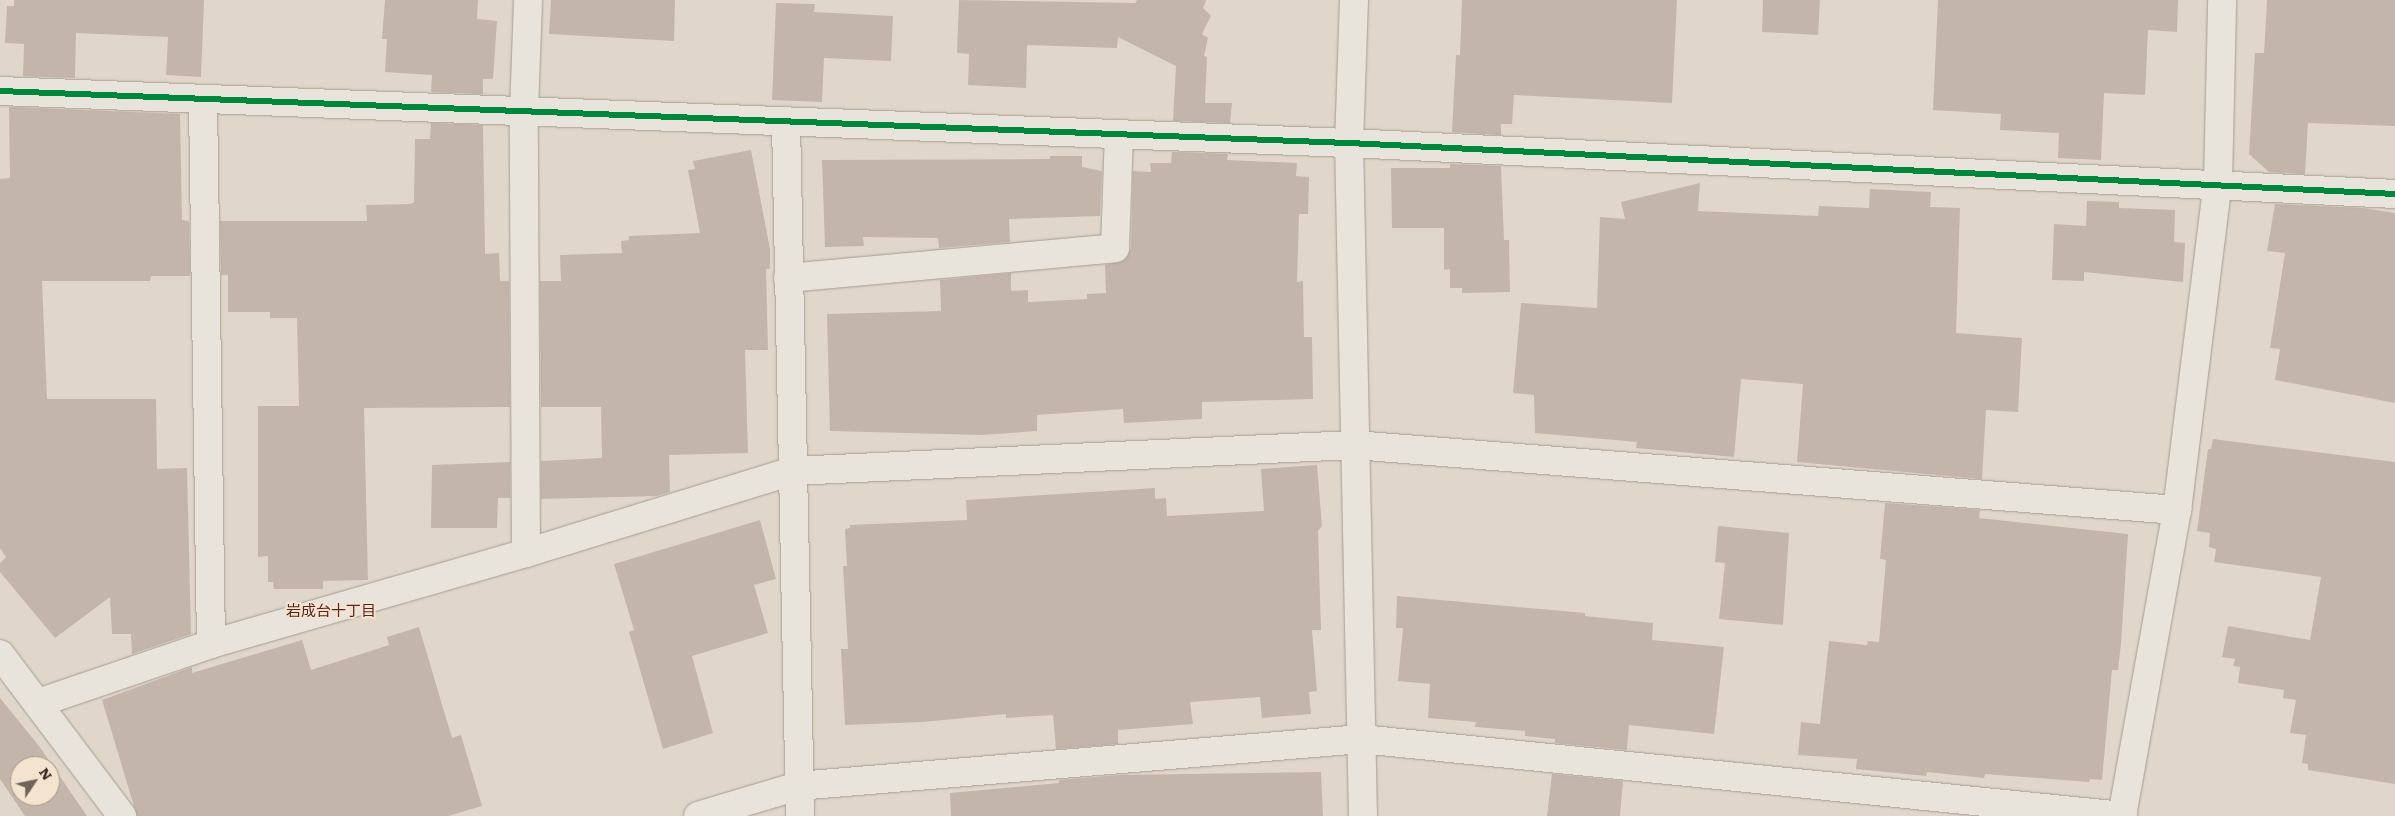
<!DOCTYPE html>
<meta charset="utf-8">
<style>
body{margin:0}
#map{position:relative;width:2395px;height:816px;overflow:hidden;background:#e0d7ca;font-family:Literata,"Noto Sans JP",serif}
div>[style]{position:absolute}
.building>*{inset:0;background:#c4b5ab}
.roads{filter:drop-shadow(0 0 1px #a59c93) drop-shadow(0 0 1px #a59c93)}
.street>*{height:28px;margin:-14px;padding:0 14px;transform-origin:14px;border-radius:14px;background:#e8e3db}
.cycleway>*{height:6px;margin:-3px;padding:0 3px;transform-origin:3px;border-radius:3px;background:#00873e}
span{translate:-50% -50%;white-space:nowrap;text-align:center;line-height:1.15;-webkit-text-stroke:4px #f3e3cf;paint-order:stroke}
.neighbourhood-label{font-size:15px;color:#5d231f}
.north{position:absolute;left:10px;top:756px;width:50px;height:50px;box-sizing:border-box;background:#f3e3cf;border:1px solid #a69788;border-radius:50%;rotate:56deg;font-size:14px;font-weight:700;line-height:20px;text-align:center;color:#33241d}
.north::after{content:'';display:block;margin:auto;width:18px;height:22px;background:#70635a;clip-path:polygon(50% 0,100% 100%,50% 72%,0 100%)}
</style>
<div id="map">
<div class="building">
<div style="clip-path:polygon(14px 0,204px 0,201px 77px,166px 75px,168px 37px,76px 33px,75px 78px,23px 76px,24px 44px,5px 43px,7px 6px,14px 6px)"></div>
<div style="clip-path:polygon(385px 0,478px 0,477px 19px,497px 21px,493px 79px,483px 79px,483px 94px,431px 92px,432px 75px,385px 72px,387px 39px,382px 39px)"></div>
<div style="clip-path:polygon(551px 0,675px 0,674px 41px,549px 34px)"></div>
<div style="clip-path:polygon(959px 0,1135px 3px,1137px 0,1206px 0,1203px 8px,1211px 16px,1202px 34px,1208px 38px,1204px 56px,1207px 57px,1205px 103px,1232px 103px,1230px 123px,1173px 121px,1176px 66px,1118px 37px,1117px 48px,1027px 45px,1026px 88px,968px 85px,969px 54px,957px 53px)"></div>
<div style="clip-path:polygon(1462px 0,1677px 0,1672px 103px,1514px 95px,1512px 124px,1501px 124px,1501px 135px,1452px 132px,1456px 55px,1460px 55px)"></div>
<div style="clip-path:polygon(1763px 0,1820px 0,1818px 35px,1762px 32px)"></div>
<div style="clip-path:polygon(1938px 0,2178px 0,2177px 32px,2148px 30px,2145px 95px,2104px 93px,2101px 160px,2058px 158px,2059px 133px,2000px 130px,2001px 114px,1933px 110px)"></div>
<div style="clip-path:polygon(2267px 0,2395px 0,2395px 126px,2308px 123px,2305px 174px,2269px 172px,2249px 154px,2255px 53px,2264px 53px)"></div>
<div style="clip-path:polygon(776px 3px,815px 4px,814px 12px,893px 16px,891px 61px,824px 58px,822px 102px,772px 100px)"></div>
<div style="clip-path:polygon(9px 107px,180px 114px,182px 220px,189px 221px,190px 276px,151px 276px,150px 281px,42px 281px,47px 399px,156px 399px,157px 469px,187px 468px,191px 634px,132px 654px,131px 634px,112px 634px,110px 597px,55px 638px,0 572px,0 563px,6px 557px,0 548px,0 179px,10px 178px)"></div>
<div style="clip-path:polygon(431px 123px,483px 125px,485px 254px,499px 253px,500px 281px,509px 281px,510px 407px,364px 408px,368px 580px,323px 581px,323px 589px,274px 589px,273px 582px,268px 582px,268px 556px,258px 557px,258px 406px,299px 406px,297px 318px,270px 318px,270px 312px,228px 312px,228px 275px,221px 275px,220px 221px,367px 221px,366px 205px,410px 204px,414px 202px,415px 139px,430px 139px)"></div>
<div style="clip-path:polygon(751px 150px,770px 249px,770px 269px,766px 269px,768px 350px,745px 350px,748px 453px,669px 455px,670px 492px,657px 496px,541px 499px,541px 461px,602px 458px,601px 407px,541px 407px,540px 281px,561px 281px,560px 255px,622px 253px,621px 241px,629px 240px,629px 236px,700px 233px,688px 170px,695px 169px,693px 161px)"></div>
<div style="clip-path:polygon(1172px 152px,1228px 154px,1227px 160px,1297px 163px,1296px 176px,1309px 177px,1308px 214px,1299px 214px,1297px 282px,1303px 281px,1304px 337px,1312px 337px,1313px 399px,1202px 402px,1202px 419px,1124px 423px,1123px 409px,1037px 415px,1037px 431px,982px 435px,830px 431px,827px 314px,941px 311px,940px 280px,1011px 273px,1011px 291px,1028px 290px,1028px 302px,1087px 299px,1087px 294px,1106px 293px,1105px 265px,1123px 261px,1131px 249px,1133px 171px,1151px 172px,1150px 163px,1171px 163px)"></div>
<div style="clip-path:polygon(1050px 156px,1082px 156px,1082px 167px,1102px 171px,1100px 216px,1009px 219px,1010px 242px,939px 248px,938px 238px,863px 237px,864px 246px,825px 247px,822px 160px,1050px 159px)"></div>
<div style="clip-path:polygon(1450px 164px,1501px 166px,1504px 240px,1509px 240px,1510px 292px,1462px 293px,1462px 288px,1450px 288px,1450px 269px,1444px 270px,1444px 228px,1392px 228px,1391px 168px,1450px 168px)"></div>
<div style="clip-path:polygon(1700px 183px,1698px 211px,1818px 216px,1819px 206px,1869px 208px,1870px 189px,1931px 192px,1930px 207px,1960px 208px,1956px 333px,2022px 338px,2018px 412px,1986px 410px,1982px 479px,1797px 462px,1803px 384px,1741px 379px,1734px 457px,1636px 448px,1637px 442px,1535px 433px,1534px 395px,1513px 393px,1521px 303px,1597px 308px,1600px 217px,1625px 219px,1621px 202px)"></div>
<div style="clip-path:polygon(2087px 201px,2119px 202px,2119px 208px,2175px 210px,2174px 242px,2185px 243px,2183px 282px,2084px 272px,2084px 281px,2052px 280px,2054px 224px,2086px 226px)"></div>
<div style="clip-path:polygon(2275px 204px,2362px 208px,2395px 213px,2395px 403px,2275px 380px,2280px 349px,2270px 348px,2285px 253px,2267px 251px)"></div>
<div style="clip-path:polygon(2213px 439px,2395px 462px,2395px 784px,2308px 770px,2308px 764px,2302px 763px,2306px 735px,2290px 733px,2296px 700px,2283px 698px,2284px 690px,2238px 683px,2240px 667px,2233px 666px,2235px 659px,2222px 657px,2228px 626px,2310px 640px,2321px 577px,2214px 562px,2216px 549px,2209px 547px,2210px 533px,2197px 531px,2208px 449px,2211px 449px)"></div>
<div style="clip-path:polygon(510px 462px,510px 498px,498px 498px,497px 528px,431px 528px,432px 465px)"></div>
<div style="clip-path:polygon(1317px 465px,1322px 526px,1318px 531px,1321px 630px,1312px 630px,1317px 691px,1309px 692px,1311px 714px,1262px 718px,1260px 697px,1190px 702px,1193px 724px,1118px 730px,1118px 744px,1056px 749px,1053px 715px,1006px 718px,1006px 714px,923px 722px,845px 725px,841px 649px,848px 649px,843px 566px,847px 566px,845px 529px,850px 528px,850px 525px,967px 520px,966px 500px,1155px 488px,1155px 499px,1166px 498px,1167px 516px,1264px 511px,1261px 469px)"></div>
<div style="clip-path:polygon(1885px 503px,1980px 510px,1979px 518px,2128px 534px,2121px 644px,2118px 670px,2112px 670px,2102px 780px,2090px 779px,2089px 782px,1985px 774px,1984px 778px,1927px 772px,1926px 776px,1856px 769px,1857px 759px,1798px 755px,1801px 722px,1820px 724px,1829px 641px,1867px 645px,1868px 641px,1879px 642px,1886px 560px,1880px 559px)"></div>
<div style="clip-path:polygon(760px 520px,776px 579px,754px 585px,768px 633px,692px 656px,713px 733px,663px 749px,629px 632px,634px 630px,614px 564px)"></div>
<div style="clip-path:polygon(1718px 526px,1789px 533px,1783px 625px,1719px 619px,1725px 563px,1715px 562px)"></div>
<div style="clip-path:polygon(1397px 596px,1585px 613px,1585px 616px,1653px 623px,1652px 640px,1724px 647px,1714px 734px,1629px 725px,1627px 750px,1555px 743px,1555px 739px,1525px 736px,1525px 731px,1475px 727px,1476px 722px,1428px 718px,1430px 684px,1398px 681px,1403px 628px,1396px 628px)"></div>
<div style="clip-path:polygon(419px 627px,452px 738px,461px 735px,482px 806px,448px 816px,137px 816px,102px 700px,192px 667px,192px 673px,302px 640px,311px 670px,389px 645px,387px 637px)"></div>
<div style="clip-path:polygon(evenodd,0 698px,39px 746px,87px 816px,25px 816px,0 779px,0 698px,20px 766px,50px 766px,50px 796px,20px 796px,20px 766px)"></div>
<div style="clip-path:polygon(1321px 772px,1323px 816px,951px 816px,950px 793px,1059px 783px,1059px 780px,1120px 775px)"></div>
<div style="clip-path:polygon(1552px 774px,1623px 781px,1620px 816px,1547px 816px)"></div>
</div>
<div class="roads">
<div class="street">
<div style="left:1354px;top:0;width:143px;rotate:92deg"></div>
<div style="left:1349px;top:143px;width:673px;rotate:88.81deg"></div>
<div style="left:0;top:91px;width:1350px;rotate:2.21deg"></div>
<div style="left:1349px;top:143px;width:1047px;rotate:2.79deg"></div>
<div style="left:203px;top:100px;width:544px;rotate:89.16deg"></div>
<div style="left:786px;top:122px;width:694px;rotate:88.84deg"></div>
<div style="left:788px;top:278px;width:328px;rotate:-5.2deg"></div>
<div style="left:1115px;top:248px;width:114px;rotate:-88deg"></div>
<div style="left:526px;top:553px;width:442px;rotate:-90.3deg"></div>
<div style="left:524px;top:111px;width:111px;rotate:-87.9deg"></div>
<div style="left:0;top:654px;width:203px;rotate:53deg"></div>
<div style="left:38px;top:703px;width:183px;rotate:-18.8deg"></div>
<div style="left:211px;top:644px;width:328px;rotate:-16.1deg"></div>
<div style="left:526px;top:553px;width:278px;rotate:-17.1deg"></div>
<div style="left:792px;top:471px;width:563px;rotate:-2.65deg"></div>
<div style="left:1354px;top:445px;width:826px;rotate:4.52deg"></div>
<div style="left:698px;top:816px;width:104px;rotate:-16.7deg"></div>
<div style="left:798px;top:786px;width:565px;rotate:-4.77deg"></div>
<div style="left:1361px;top:739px;width:766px;rotate:5.77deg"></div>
<div style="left:2122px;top:816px;width:311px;rotate:-79.8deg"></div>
<div style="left:2177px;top:510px;width:330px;rotate:-82.9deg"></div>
<div style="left:2218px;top:183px;width:183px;rotate:-88.7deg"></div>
</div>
</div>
<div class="cycleway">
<div style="left:0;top:91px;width:1350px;rotate:2.21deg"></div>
<div style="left:1349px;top:143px;width:1047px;rotate:2.79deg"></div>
</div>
<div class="neighbourhood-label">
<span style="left:331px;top:610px">岩成台十丁目</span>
</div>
<div class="north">N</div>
</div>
